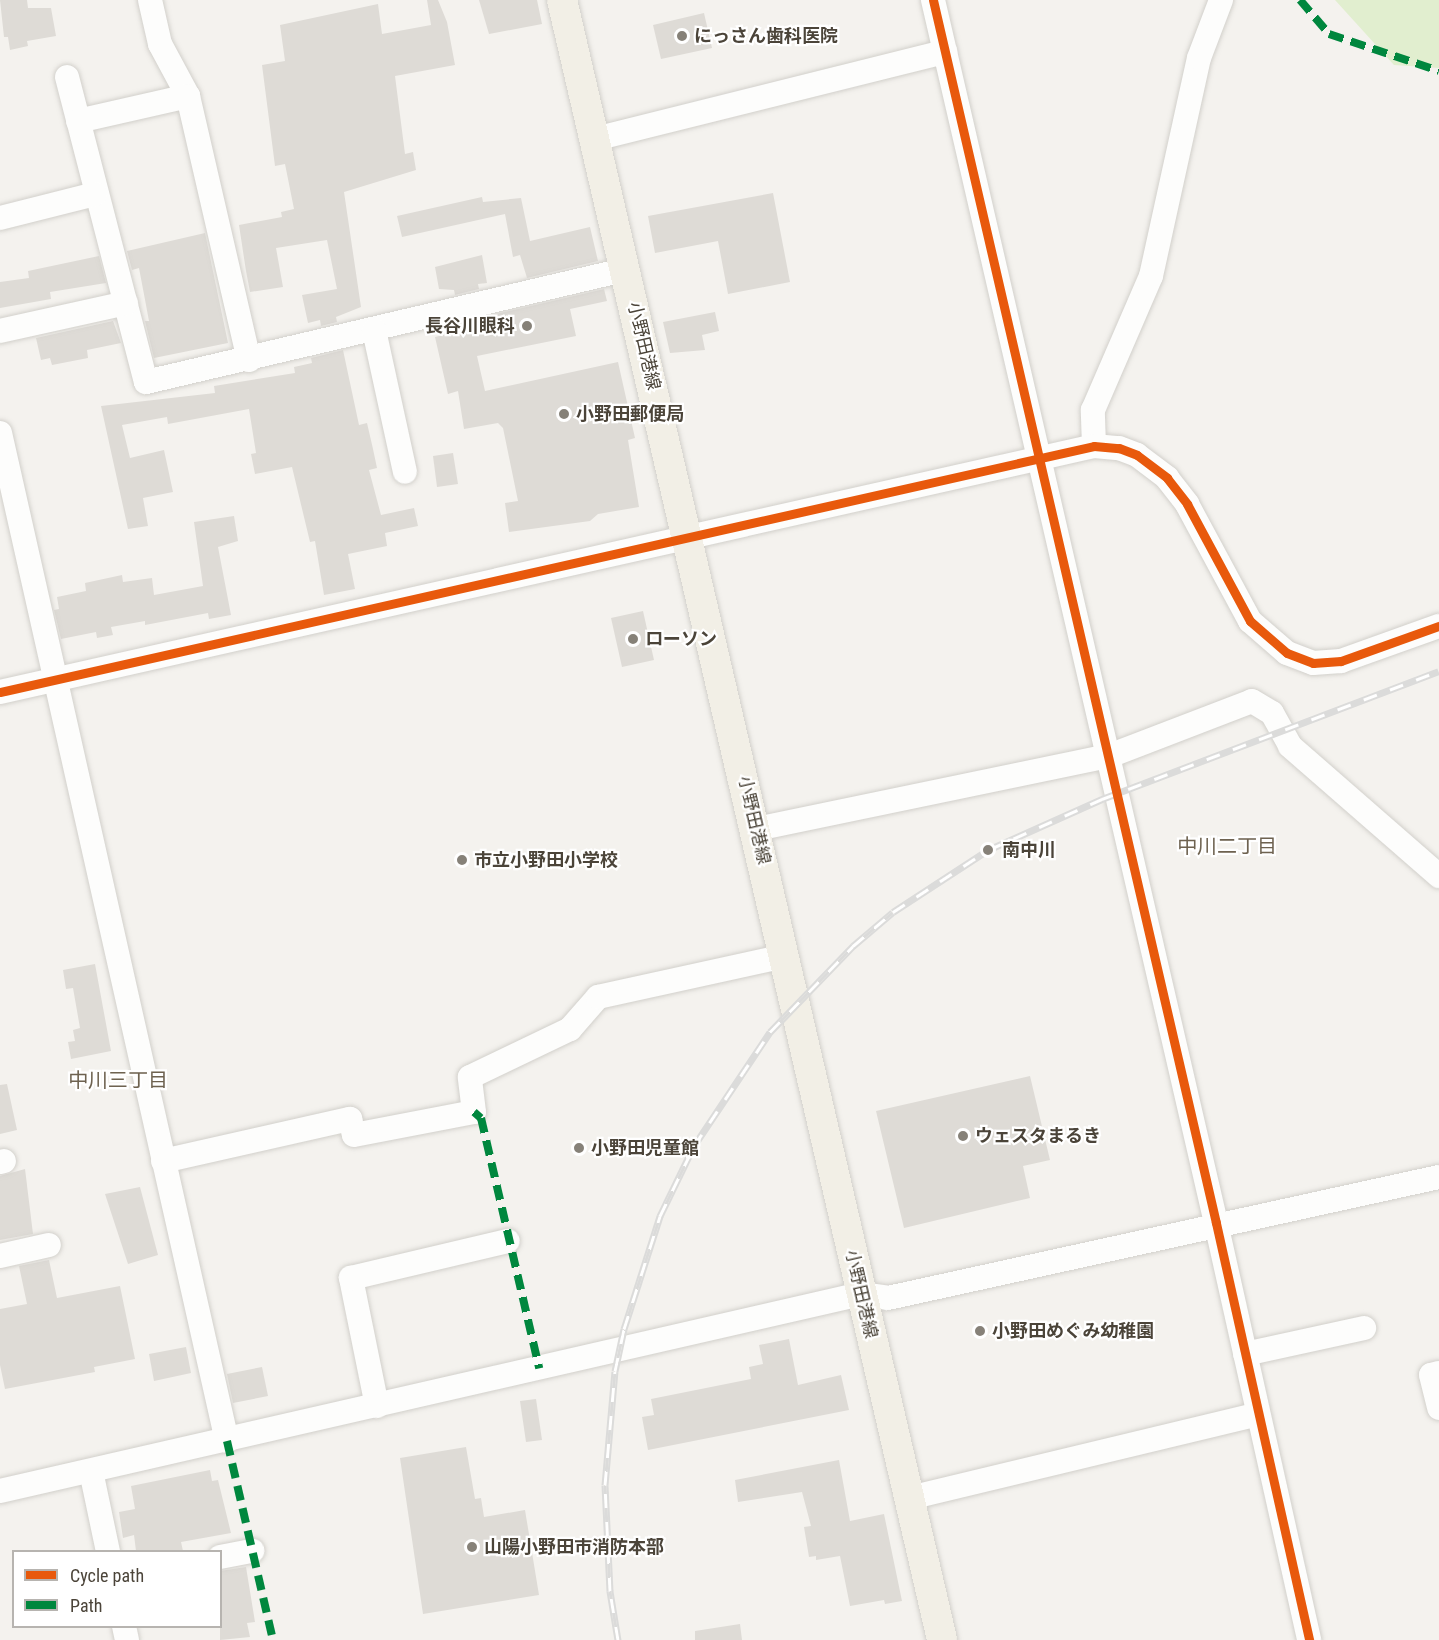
<!DOCTYPE html>
<meta charset="utf-8">
<style>
body{margin:0}
#map{position:relative;width:1439px;height:1640px;overflow:hidden;background:#f4f2ee;font-family:"Roboto Condensed","Noto Sans JP",sans-serif}
div>[style]{position:absolute}
.green>*{inset:0;background:#e1eecf}
.building>*{inset:0;background:#dedbd6}
.roads{filter:drop-shadow(0 0 2px #d2d0cb) drop-shadow(0 0 2px #d2d0cb)}
.minor>*{height:24px;margin:-12px;padding:0 12px;transform-origin:12px;border-radius:12px;background:#fdfdfc}
.major>*{height:30px;margin:-15px;padding:0 15px;transform-origin:15px;border-radius:15px;background:#f2efe6}
.rail>*{height:7px;margin-top:-3.5px;transform-origin:0;background:repeating-linear-gradient(90deg,#fff 0 14px,#dbdbda 0 28px);box-sizing:border-box;border-block:2px solid #dbdbda}
.quiet>*{height:8px;margin-top:-4px;transform-origin:0;background:repeating-linear-gradient(90deg,#00873e 0 15px,transparent 0 23px)}
.cycleway>*{height:9px;margin:-4.5px;padding:0 4.5px;transform-origin:4.5px;border-radius:4.5px;background:#e8590c}
.dots>*{width:16px;height:16px;translate:-50% -50%;box-sizing:border-box;border:3px solid #fff;border-radius:50%}
span{translate:-50% -50%;white-space:nowrap;text-align:center;line-height:1.15;-webkit-text-stroke:4.5px #fff;paint-order:stroke}
.poi-label{font-size:18px;color:#4b4439;font-weight:700}
.left{translate:0 -50%;text-align:left}
.right{translate:-100% -50%;text-align:right}
.street-label{font-size:18px;color:#4b4439}
.neighbourhood-label{font-size:20px;color:#6e6250}
.legend{position:absolute;left:12px;top:1550px;width:210px;height:78px;box-sizing:border-box;background:#fff;border:2px solid #b7b4b0;margin:0;padding:8px 10px;list-style:none;font-size:18px;color:#4b4439}
.legend li{display:flex;align-items:center;gap:12px;height:30px}
.legend b{width:30px;border:2px solid #b7b4b0}
</style>
<div id="map">
<div class="green">
<div style="clip-path:polygon(1335px 0,1439px 0,1439px 68px,1394px 65px)"></div>
</div>
<div class="building">
<div style="clip-path:polygon(0 0,27px 0,28px 8px,51px 8px,56px 36px,27px 41px,28px 46px,10px 50px,8px 37px,4px 37px)"></div>
<div style="clip-path:polygon(427px 0,438px 0,447px 22px,455px 65px,395px 76px,405px 154px,413px 152px,416px 170px,344px 192px,361px 307px,336px 317px,337px 322px,321px 326px,320px 320px,308px 323px,302px 295px,337px 289px,327px 240px,276px 248px,283px 287px,250px 292px,246px 271px,239px 225px,282px 217px,281px 212px,294px 209px,285px 164px,275px 166px,262px 65px,285px 61px,280px 25px,378px 4px,382px 34px,431px 25px)"></div>
<div style="clip-path:polygon(479px 0,537px 0,542px 24px,489px 34px)"></div>
<div style="clip-path:polygon(704px 13px,712px 48px,661px 59px,653px 25px)"></div>
<div style="clip-path:polygon(773px 193px,790px 282px,728px 294px,718px 241px,655px 253px,648px 216px)"></div>
<div style="clip-path:polygon(482px 197px,483px 202px,521px 198px,530px 241px,590px 227px,598px 261px,527px 278px,520px 255px,513px 257px,505px 214px,402px 237px,397px 216px)"></div>
<div style="clip-path:polygon(205px 233px,228px 343px,154px 358px,145px 321px,149px 321px,139px 268px,132px 270px,127px 251px)"></div>
<div style="clip-path:polygon(482px 255px,487px 283px,478px 284px,479px 289px,455px 295px,454px 290px,439px 289px,435px 267px)"></div>
<div style="clip-path:polygon(99px 256px,106px 283px,50px 292px,51px 299px,0 308px,0 282px,29px 278px,28px 271px)"></div>
<div style="clip-path:polygon(604px 289px,607px 301px,570px 309px,576px 336px,477px 356px,485px 391px,618px 362px,635px 438px,628px 440px,639px 507px,598px 514px,590px 521px,509px 532px,505px 503px,518px 501px,503px 428px,498px 423px,464px 429px,458px 391px,448px 394px,435px 337px,480px 326px,479px 318px)"></div>
<div style="clip-path:polygon(715px 312px,719px 331px,702px 335px,705px 350px,670px 353px,663px 322px)"></div>
<div style="clip-path:polygon(113px 321px,121px 343px,87px 350px,88px 358px,52px 365px,50px 358px,41px 360px,36px 338px)"></div>
<div style="clip-path:polygon(343px 350px,359px 425px,367px 423px,373px 449px,377px 468px,369px 470px,381px 515px,414px 508px,418px 526px,385px 533px,387px 546px,348px 554px,355px 589px,324px 595px,315px 541px,310px 542px,292px 467px,255px 474px,251px 454px,256px 453px,249px 409px,168px 424px,167px 417px,122px 425px,130px 458px,164px 450px,173px 492px,143px 498px,148px 526px,128px 529px,101px 406px,215px 393px,214px 386px,295px 373px,294px 367px,312px 363px,311px 358px)"></div>
<div style="clip-path:polygon(453px 453px,458px 484px,437px 487px,433px 456px)"></div>
<div style="clip-path:polygon(234px 516px,238px 541px,218px 547px,231px 615px,209px 619px,208px 613px,145px 625px,145px 621px,111px 627px,113px 635px,97px 638px,96px 632px,61px 639px,54px 610px,59px 609px,57px 597px,86px 591px,85px 583px,122px 575px,123px 582px,152px 578px,154px 595px,203px 586px,194px 522px)"></div>
<div style="clip-path:polygon(643px 611px,654px 660px,622px 667px,611px 618px)"></div>
<div style="clip-path:polygon(95px 964px,111px 1051px,71px 1059px,68px 1042px,75px 1041px,73px 1030px,80px 1028px,73px 988px,66px 989px,63px 970px)"></div>
<div style="clip-path:polygon(1030px 1076px,1050px 1160px,1023px 1166px,1030px 1198px,904px 1228px,876px 1111px)"></div>
<div style="clip-path:polygon(7px 1084px,17px 1130px,0 1134px,0 1085px)"></div>
<div style="clip-path:polygon(25px 1169px,33px 1234px,0 1240px,0 1176px)"></div>
<div style="clip-path:polygon(140px 1187px,158px 1255px,128px 1264px,105px 1194px)"></div>
<div style="clip-path:polygon(49px 1260px,57px 1298px,120px 1286px,135px 1359px,94px 1367px,95px 1372px,5px 1389px,0 1365px,0 1309px,27px 1304px,19px 1266px)"></div>
<div style="clip-path:polygon(789px 1339px,798px 1385px,841px 1375px,849px 1410px,648px 1450px,642px 1417px,654px 1415px,651px 1399px,751px 1379px,749px 1367px,763px 1364px,759px 1345px)"></div>
<div style="clip-path:polygon(186px 1347px,191px 1373px,154px 1381px,149px 1354px)"></div>
<div style="clip-path:polygon(262px 1367px,268px 1396px,233px 1403px,227px 1374px)"></div>
<div style="clip-path:polygon(536px 1399px,542px 1440px,526px 1442px,520px 1401px)"></div>
<div style="clip-path:polygon(466px 1447px,475px 1499px,481px 1498px,484px 1517px,525px 1510px,539px 1595px,423px 1614px,400px 1458px)"></div>
<div style="clip-path:polygon(839px 1460px,850px 1521px,884px 1514px,902px 1601px,885px 1604px,884px 1600px,850px 1606px,840px 1556px,816px 1560px,816px 1556px,809px 1557px,804px 1527px,811px 1526px,802px 1492px,738px 1502px,735px 1480px)"></div>
<div style="clip-path:polygon(210px 1470px,212px 1481px,218px 1480px,231px 1533px,181px 1542px,183px 1551px,136px 1551px,134px 1535px,123px 1538px,119px 1512px,135px 1509px,131px 1486px)"></div>
<div style="clip-path:polygon(246px 1567px,255px 1622px,247px 1623px,250px 1637px,220px 1640px,220px 1571px)"></div>
<div style="clip-path:polygon(740px 1624px,742px 1640px,695px 1640px,695px 1631px)"></div>
</div>
<div class="roads">
<div class="minor">
<div style="left:150px;top:0;width:45px;rotate:77.2deg"></div>
<div style="left:160px;top:44px;width:59px;rotate:61.7deg"></div>
<div style="left:188px;top:96px;width:271px;rotate:77deg"></div>
<div style="left:933px;top:0;width:1255px;rotate:76.97deg"></div>
<div style="left:1216px;top:1223px;width:427px;rotate:77.4deg"></div>
<div style="left:67px;top:77px;width:315px;rotate:75.5deg"></div>
<div style="left:146px;top:382px;width:493px;rotate:-13.2deg"></div>
<div style="left:78px;top:121px;width:113px;rotate:-12.8deg"></div>
<div style="left:595px;top:139px;width:361px;rotate:-14deg"></div>
<div style="left:0;top:218px;width:98px;rotate:-14.2deg"></div>
<div style="left:374px;top:330px;width:145px;rotate:77.7deg"></div>
<div style="left:0;top:331px;width:129px;rotate:-12.5deg"></div>
<div style="left:0;top:433px;width:1033px;rotate:77.31deg"></div>
<div style="left:1094px;top:446px;width:36px;rotate:-92deg"></div>
<div style="left:1093px;top:410px;width:146px;rotate:-66.6deg"></div>
<div style="left:1151px;top:276px;width:223px;rotate:-77.6deg"></div>
<div style="left:1199px;top:58px;width:62px;rotate:-69.2deg"></div>
<div style="left:0;top:692px;width:1121px;rotate:-12.67deg"></div>
<div style="left:1094px;top:446px;width:25px;rotate:5deg"></div>
<div style="left:1119px;top:448px;width:19px;rotate:21deg"></div>
<div style="left:1137px;top:455px;width:38px;rotate:37deg"></div>
<div style="left:1167px;top:478px;width:33px;rotate:52deg"></div>
<div style="left:1187px;top:504px;width:133px;rotate:61.7deg"></div>
<div style="left:1250px;top:621px;width:49px;rotate:40.9deg"></div>
<div style="left:1287px;top:653px;width:28px;rotate:21deg"></div>
<div style="left:1313px;top:663px;width:28px;rotate:-4deg"></div>
<div style="left:1341px;top:661px;width:104px;rotate:-19.7deg"></div>
<div style="left:756px;top:829px;width:360px;rotate:-11.7deg"></div>
<div style="left:1109px;top:756px;width:153px;rotate:-21deg"></div>
<div style="left:1252px;top:701px;width:23px;rotate:31deg"></div>
<div style="left:1272px;top:713px;width:38px;rotate:61deg"></div>
<div style="left:1290px;top:746px;width:198px;rotate:41.1deg"></div>
<div style="left:163px;top:1161px;width:192px;rotate:-12.7deg"></div>
<div style="left:350px;top:1119px;width:16px;rotate:76deg"></div>
<div style="left:354px;top:1135px;width:122px;rotate:-10.9deg"></div>
<div style="left:474px;top:1112px;width:35px;rotate:-97deg"></div>
<div style="left:470px;top:1077px;width:111px;rotate:-25.6deg"></div>
<div style="left:570px;top:1029px;width:43px;rotate:-48.8deg"></div>
<div style="left:598px;top:997px;width:191px;rotate:-12.4deg"></div>
<div style="left:0;top:1162px;width:4px;rotate:-14deg"></div>
<div style="left:0;top:1256px;width:50px;rotate:-12.7deg"></div>
<div style="left:1245px;top:1354px;width:122px;rotate:-12.3deg"></div>
<div style="left:1439px;top:1373px;width:8px;rotate:166deg"></div>
<div style="left:1431px;top:1375px;width:34px;rotate:76deg"></div>
<div style="left:377px;top:1406px;width:131px;rotate:-101.5deg"></div>
<div style="left:351px;top:1278px;width:161px;rotate:-13.3deg"></div>
<div style="left:91px;top:1471px;width:83px;rotate:78.1deg"></div>
<div style="left:0;top:1491px;width:883px;rotate:-12.89deg"></div>
<div style="left:861px;top:1294px;width:27px;rotate:8deg"></div>
<div style="left:888px;top:1298px;width:564px;rotate:-12.39deg"></div>
<div style="left:909px;top:1498px;width:359px;rotate:-13.5deg"></div>
<div style="left:220px;top:1557px;width:33px;rotate:-11deg"></div>
<div style="left:124px;top:1626px;width:14px;rotate:78deg"></div>
</div>
<div class="major">
<div style="left:562px;top:0;width:1683px;rotate:76.95deg"></div>
</div>
</div>
<div class="rail">
<div style="left:618px;top:1640px;width:50px;rotate:-99.3deg"></div>
<div style="left:610px;top:1591px;width:106px;rotate:-92.7deg"></div>
<div style="left:605px;top:1485px;width:114px;rotate:-85deg"></div>
<div style="left:615px;top:1371px;width:43px;rotate:-77.9deg"></div>
<div style="left:624px;top:1329px;width:119px;rotate:-72.3deg"></div>
<div style="left:660px;top:1216px;width:78px;rotate:-64.1deg"></div>
<div style="left:694px;top:1146px;width:137px;rotate:-56.3deg"></div>
<div style="left:770px;top:1032px;width:120px;rotate:-46deg"></div>
<div style="left:853px;top:946px;width:52px;rotate:-40.4deg"></div>
<div style="left:893px;top:912px;width:113px;rotate:-33.1deg"></div>
<div style="left:988px;top:850px;width:125px;rotate:-24.1deg"></div>
<div style="left:1102px;top:799px;width:360px;rotate:-20.8deg"></div>
</div>
<div class="quiet">
<div style="left:1300px;top:0;width:45px;rotate:49.5deg"></div>
<div style="left:1329px;top:34px;width:116px;rotate:18.6deg"></div>
<div style="left:474px;top:1112px;width:9px;rotate:41deg"></div>
<div style="left:481px;top:1118px;width:257px;rotate:76.9deg"></div>
<div style="left:227px;top:1441px;width:204px;rotate:77deg"></div>
</div>
<div class="cycleway">
<div style="left:933px;top:0;width:1255px;rotate:76.97deg"></div>
<div style="left:1216px;top:1223px;width:427px;rotate:77.4deg"></div>
<div style="left:0;top:692px;width:1121px;rotate:-12.67deg"></div>
<div style="left:1094px;top:446px;width:25px;rotate:5deg"></div>
<div style="left:1119px;top:448px;width:19px;rotate:21deg"></div>
<div style="left:1137px;top:455px;width:38px;rotate:37deg"></div>
<div style="left:1167px;top:478px;width:33px;rotate:52deg"></div>
<div style="left:1187px;top:504px;width:133px;rotate:61.7deg"></div>
<div style="left:1250px;top:621px;width:49px;rotate:40.9deg"></div>
<div style="left:1287px;top:653px;width:28px;rotate:21deg"></div>
<div style="left:1313px;top:663px;width:28px;rotate:-4deg"></div>
<div style="left:1341px;top:661px;width:104px;rotate:-19.7deg"></div>
</div>
<div class="dots">
<div style="left:682px;top:36px;background:#868178"></div>
<div style="left:527px;top:326px;background:#868178"></div>
<div style="left:564px;top:414px;background:#868178"></div>
<div style="left:633px;top:639px;background:#868178"></div>
<div style="left:988px;top:850px;background:#868178"></div>
<div style="left:462px;top:860px;background:#868178"></div>
<div style="left:963px;top:1136px;background:#868178"></div>
<div style="left:579px;top:1148px;background:#868178"></div>
<div style="left:980px;top:1331px;background:#868178"></div>
<div style="left:472px;top:1547px;background:#868178"></div>
</div>
<div class="poi-label">
<span class="left" style="left:694px;top:36px">にっさん歯科医院</span>
<span class="right" style="left:515px;top:326px">長谷川眼科</span>
<span class="left" style="left:576px;top:414px">小野田郵便局</span>
<span class="left" style="left:645px;top:639px">ローソン</span>
<span class="left" style="left:1002px;top:850px">南中川</span>
<span class="left" style="left:474px;top:860px">市立小野田小学校</span>
<span class="left" style="left:975px;top:1136px">ウェスタまるき</span>
<span class="left" style="left:591px;top:1148px">小野田児童館</span>
<span class="left" style="left:992px;top:1331px">小野田めぐみ幼稚園</span>
<span class="left" style="left:484px;top:1547px">山陽小野田市消防本部</span>
</div>
<div class="street-label">
<span style="left:644px;top:346px;rotate:77deg">小野田港線</span>
<span style="left:754px;top:820px;rotate:77deg">小野田港線</span>
<span style="left:861px;top:1294px;rotate:77deg">小野田港線</span>
</div>
<div class="neighbourhood-label">
<span style="left:1227px;top:846px">中川二丁目</span>
<span style="left:118px;top:1080px">中川三丁目</span>
</div>
<ul class="legend">
<li><b style="height:8px;background:#e8590c"></b>Cycle path</li>
<li><b style="height:8px;background:#00873e"></b>Path</li>
</ul>
</div>
